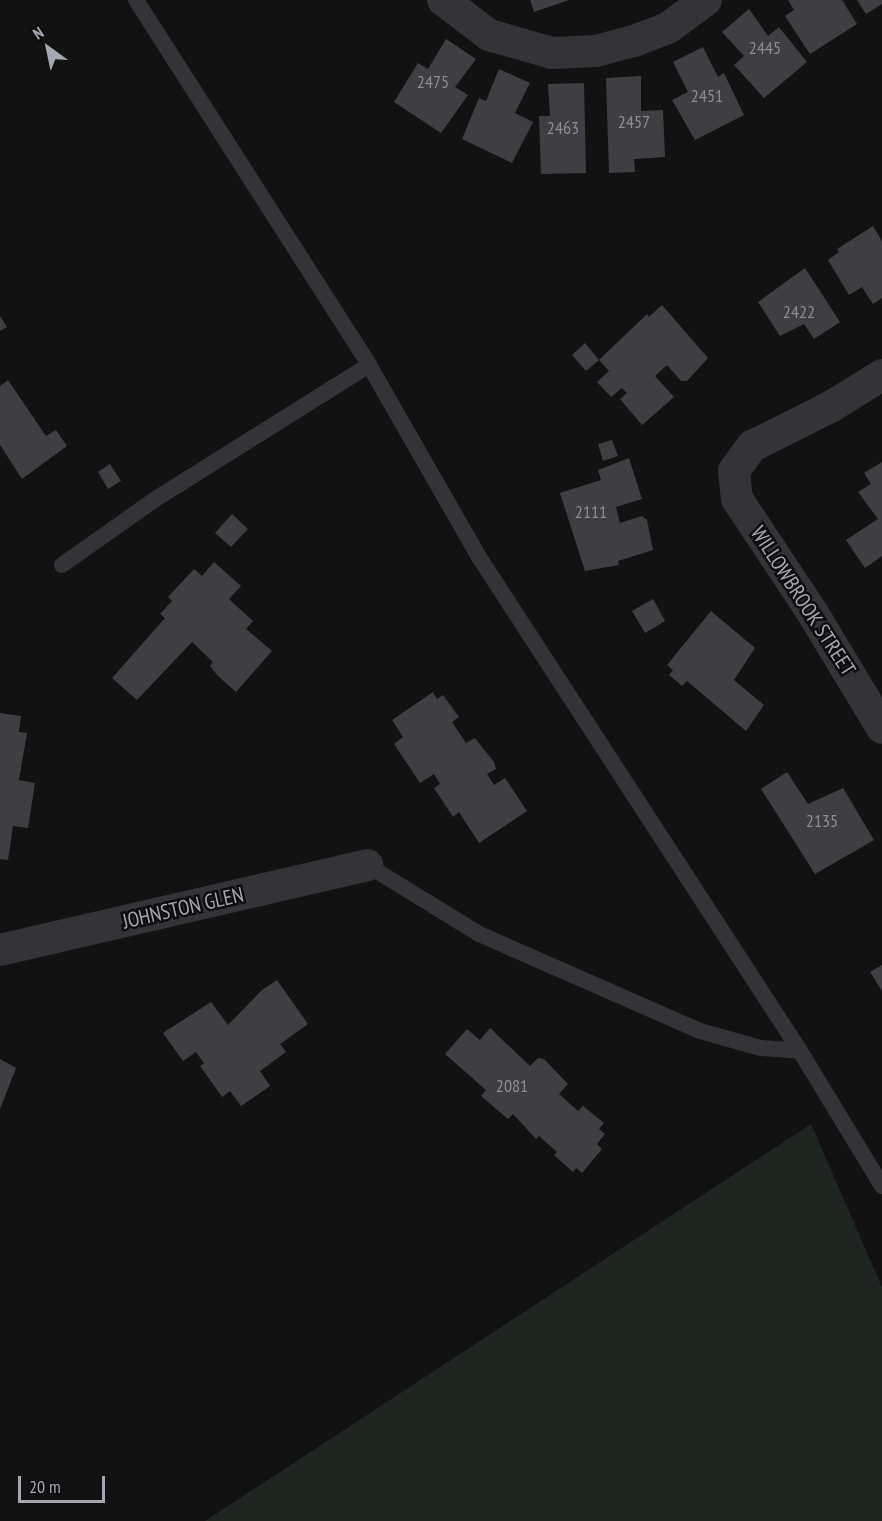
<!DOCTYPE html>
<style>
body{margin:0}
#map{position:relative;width:882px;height:1521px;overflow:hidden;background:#121213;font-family:"PT Sans Narrow",sans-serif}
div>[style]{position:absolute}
.green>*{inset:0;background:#1f2621}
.building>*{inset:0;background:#3f3f43}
.lane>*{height:16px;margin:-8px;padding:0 8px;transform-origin:8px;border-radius:8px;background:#343438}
.street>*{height:32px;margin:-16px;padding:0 16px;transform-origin:16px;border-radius:16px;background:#343438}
span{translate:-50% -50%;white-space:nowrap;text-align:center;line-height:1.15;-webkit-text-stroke:5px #0d0d0e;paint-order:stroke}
.number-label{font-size:18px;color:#8c8d97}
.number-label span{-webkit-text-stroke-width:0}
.street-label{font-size:21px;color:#a5a7b3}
.north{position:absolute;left:18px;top:18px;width:60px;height:60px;-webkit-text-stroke:4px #0d0d0e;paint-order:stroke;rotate:327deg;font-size:16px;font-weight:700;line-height:24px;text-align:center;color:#a5a7b3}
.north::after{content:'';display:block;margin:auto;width:21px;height:27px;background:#a5a7b3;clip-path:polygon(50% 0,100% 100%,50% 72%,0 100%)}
.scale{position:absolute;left:18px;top:1476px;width:87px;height:27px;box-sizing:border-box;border:3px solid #a5a7b3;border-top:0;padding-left:8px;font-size:18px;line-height:21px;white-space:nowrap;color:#a5a7b3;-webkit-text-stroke:4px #0d0d0e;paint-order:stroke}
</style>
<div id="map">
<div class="green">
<div style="clip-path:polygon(811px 1124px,882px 1287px,882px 1521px,205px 1521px)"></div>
</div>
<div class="building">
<div style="clip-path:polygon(530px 0,569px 0,534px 12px)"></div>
<div style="clip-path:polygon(788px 0,842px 0,857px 24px,810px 54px,785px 16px,794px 10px)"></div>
<div style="clip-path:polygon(857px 0,882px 0,882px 4px,866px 14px)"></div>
<div style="clip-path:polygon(749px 9px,768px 36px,779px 27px,807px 62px,764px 98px,734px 65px,744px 56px,722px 32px)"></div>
<div style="clip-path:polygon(446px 39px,476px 59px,455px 87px,468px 95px,441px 133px,394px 102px,418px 63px,428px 69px)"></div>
<div style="clip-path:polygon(703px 47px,718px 77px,724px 73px,744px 115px,695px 140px,672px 100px,688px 92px,673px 62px)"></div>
<div style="clip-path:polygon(499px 69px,530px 83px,515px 113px,533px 122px,512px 163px,462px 139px,479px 98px,486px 101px)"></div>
<div style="clip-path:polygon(641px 76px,641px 111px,663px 110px,665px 157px,634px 159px,635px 172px,609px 173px,606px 78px)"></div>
<div style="clip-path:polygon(584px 83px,586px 173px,541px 174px,539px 116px,550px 116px,548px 84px)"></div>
<div style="clip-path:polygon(873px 226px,882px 241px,882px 298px,873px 304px,862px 287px,849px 295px,828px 260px,839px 252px,837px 249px)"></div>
<div style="clip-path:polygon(805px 268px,840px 322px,814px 339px,804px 324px,780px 336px,758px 302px)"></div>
<div style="clip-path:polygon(662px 305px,708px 358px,687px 381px,681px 381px,667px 365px,655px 376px,674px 397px,642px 425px,620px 399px,627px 393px,622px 388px,611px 397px,597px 382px,609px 371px,599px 360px,647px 314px,649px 317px)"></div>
<div style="clip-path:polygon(0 316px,7px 327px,0 331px)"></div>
<div style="clip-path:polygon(585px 343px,599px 360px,586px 371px,572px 355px)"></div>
<div style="clip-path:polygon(8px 380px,46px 436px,56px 430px,67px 446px,22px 479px,0 445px,0 386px)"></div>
<div style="clip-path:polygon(612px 440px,618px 456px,603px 461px,598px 444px)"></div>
<div style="clip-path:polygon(629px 458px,642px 499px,616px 507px,620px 523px,642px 516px,647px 520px,653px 550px,618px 561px,619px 565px,585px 571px,560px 493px,601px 480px,598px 470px)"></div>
<div style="clip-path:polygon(882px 462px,882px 556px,865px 568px,846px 540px,878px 519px,858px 492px,871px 484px,864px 473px)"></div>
<div style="clip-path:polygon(110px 464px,121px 481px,108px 489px,98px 472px)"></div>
<div style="clip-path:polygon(232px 514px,248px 529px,231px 547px,215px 533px)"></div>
<div style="clip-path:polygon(214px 562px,241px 586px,229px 599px,253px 621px,246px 629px,272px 651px,236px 692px,218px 676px,210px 666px,213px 662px,192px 642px,137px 700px,112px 678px,165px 618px,160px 614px,172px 601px,168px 597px,194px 569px,202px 576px)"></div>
<div style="clip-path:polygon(653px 599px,665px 621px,645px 633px,632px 611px)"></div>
<div style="clip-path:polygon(711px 611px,755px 648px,734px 680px,764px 705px,746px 731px,687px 681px,682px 686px,669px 675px,673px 670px,667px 665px)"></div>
<div style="clip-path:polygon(433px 692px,437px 699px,443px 695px,459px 717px,452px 722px,466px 743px,475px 738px,494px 762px,496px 769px,487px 774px,494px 785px,505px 778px,527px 811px,479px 843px,459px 812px,453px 817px,434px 788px,440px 784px,434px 774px,420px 783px,394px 744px,403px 737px,392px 720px)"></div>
<div style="clip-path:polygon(0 713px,21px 716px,19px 732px,27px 733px,19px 780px,35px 783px,28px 828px,13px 826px,8px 860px,0 859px)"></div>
<div style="clip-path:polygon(787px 772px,808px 804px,843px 788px,874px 840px,815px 874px,761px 789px)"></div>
<div style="clip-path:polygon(882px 965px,882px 991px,870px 972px)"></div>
<div style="clip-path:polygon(277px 980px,308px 1024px,280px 1044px,286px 1052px,260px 1071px,270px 1086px,241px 1106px,230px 1091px,222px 1097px,200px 1066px,204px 1063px,196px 1052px,183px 1061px,163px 1033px,211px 1002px,228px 1025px,262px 990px)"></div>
<div style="clip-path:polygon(490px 1028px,530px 1066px,538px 1058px,544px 1059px,568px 1084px,559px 1094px,578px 1111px,583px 1106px,604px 1123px,599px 1129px,605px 1134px,597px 1144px,602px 1149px,582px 1173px,576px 1168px,573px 1172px,554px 1155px,557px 1152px,539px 1136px,536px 1139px,513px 1114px,508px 1119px,481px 1096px,486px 1090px,445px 1054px,467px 1029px,480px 1040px)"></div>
<div style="clip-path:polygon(0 1059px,16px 1068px,0 1109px)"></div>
</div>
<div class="lane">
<div style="left:136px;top:0;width:433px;rotate:57.4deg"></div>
<div style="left:369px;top:365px;width:221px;rotate:60.2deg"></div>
<div style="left:479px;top:557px;width:589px;rotate:56.98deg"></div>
<div style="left:800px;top:1051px;width:158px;rotate:58.7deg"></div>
<div style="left:62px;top:565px;width:113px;rotate:-35.2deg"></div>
<div style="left:154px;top:500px;width:254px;rotate:-32.1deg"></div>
<div style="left:367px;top:865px;width:132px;rotate:31.6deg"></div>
<div style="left:479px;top:934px;width:241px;rotate:23.7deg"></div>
<div style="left:700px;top:1031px;width:63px;rotate:15.6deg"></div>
<div style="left:761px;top:1048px;width:39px;rotate:4deg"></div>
</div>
<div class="street">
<div style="left:443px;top:0;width:58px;rotate:37.3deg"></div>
<div style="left:489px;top:35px;width:66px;rotate:15.9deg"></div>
<div style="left:552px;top:53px;width:44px;rotate:-2.6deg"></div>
<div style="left:596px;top:51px;width:39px;rotate:-15deg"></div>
<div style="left:634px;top:41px;width:36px;rotate:-21deg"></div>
<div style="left:668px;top:28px;width:47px;rotate:-36.4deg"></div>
<div style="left:882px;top:375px;width:59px;rotate:148.2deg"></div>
<div style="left:832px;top:406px;width:89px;rotate:153.4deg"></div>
<div style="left:752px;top:446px;width:31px;rotate:126deg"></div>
<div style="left:734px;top:471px;width:28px;rotate:84deg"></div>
<div style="left:737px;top:499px;width:136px;rotate:56.4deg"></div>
<div style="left:812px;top:612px;width:135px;rotate:58.9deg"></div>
<div style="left:0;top:950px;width:377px;rotate:-13deg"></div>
</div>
<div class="number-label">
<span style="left:765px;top:48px">2445</span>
<span style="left:433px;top:82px">2475</span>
<span style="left:707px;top:96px">2451</span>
<span style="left:634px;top:122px">2457</span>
<span style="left:563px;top:128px">2463</span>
<span style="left:799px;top:312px">2422</span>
<span style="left:591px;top:512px">2111</span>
<span style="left:822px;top:821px">2135</span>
<span style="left:512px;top:1086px">2081</span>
</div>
<div class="street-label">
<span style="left:803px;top:601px;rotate:57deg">WILLOWBROOK STREET</span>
<span style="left:183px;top:908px;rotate:-13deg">JOHNSTON GLEN</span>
</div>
<div class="north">N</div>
<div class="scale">20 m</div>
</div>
